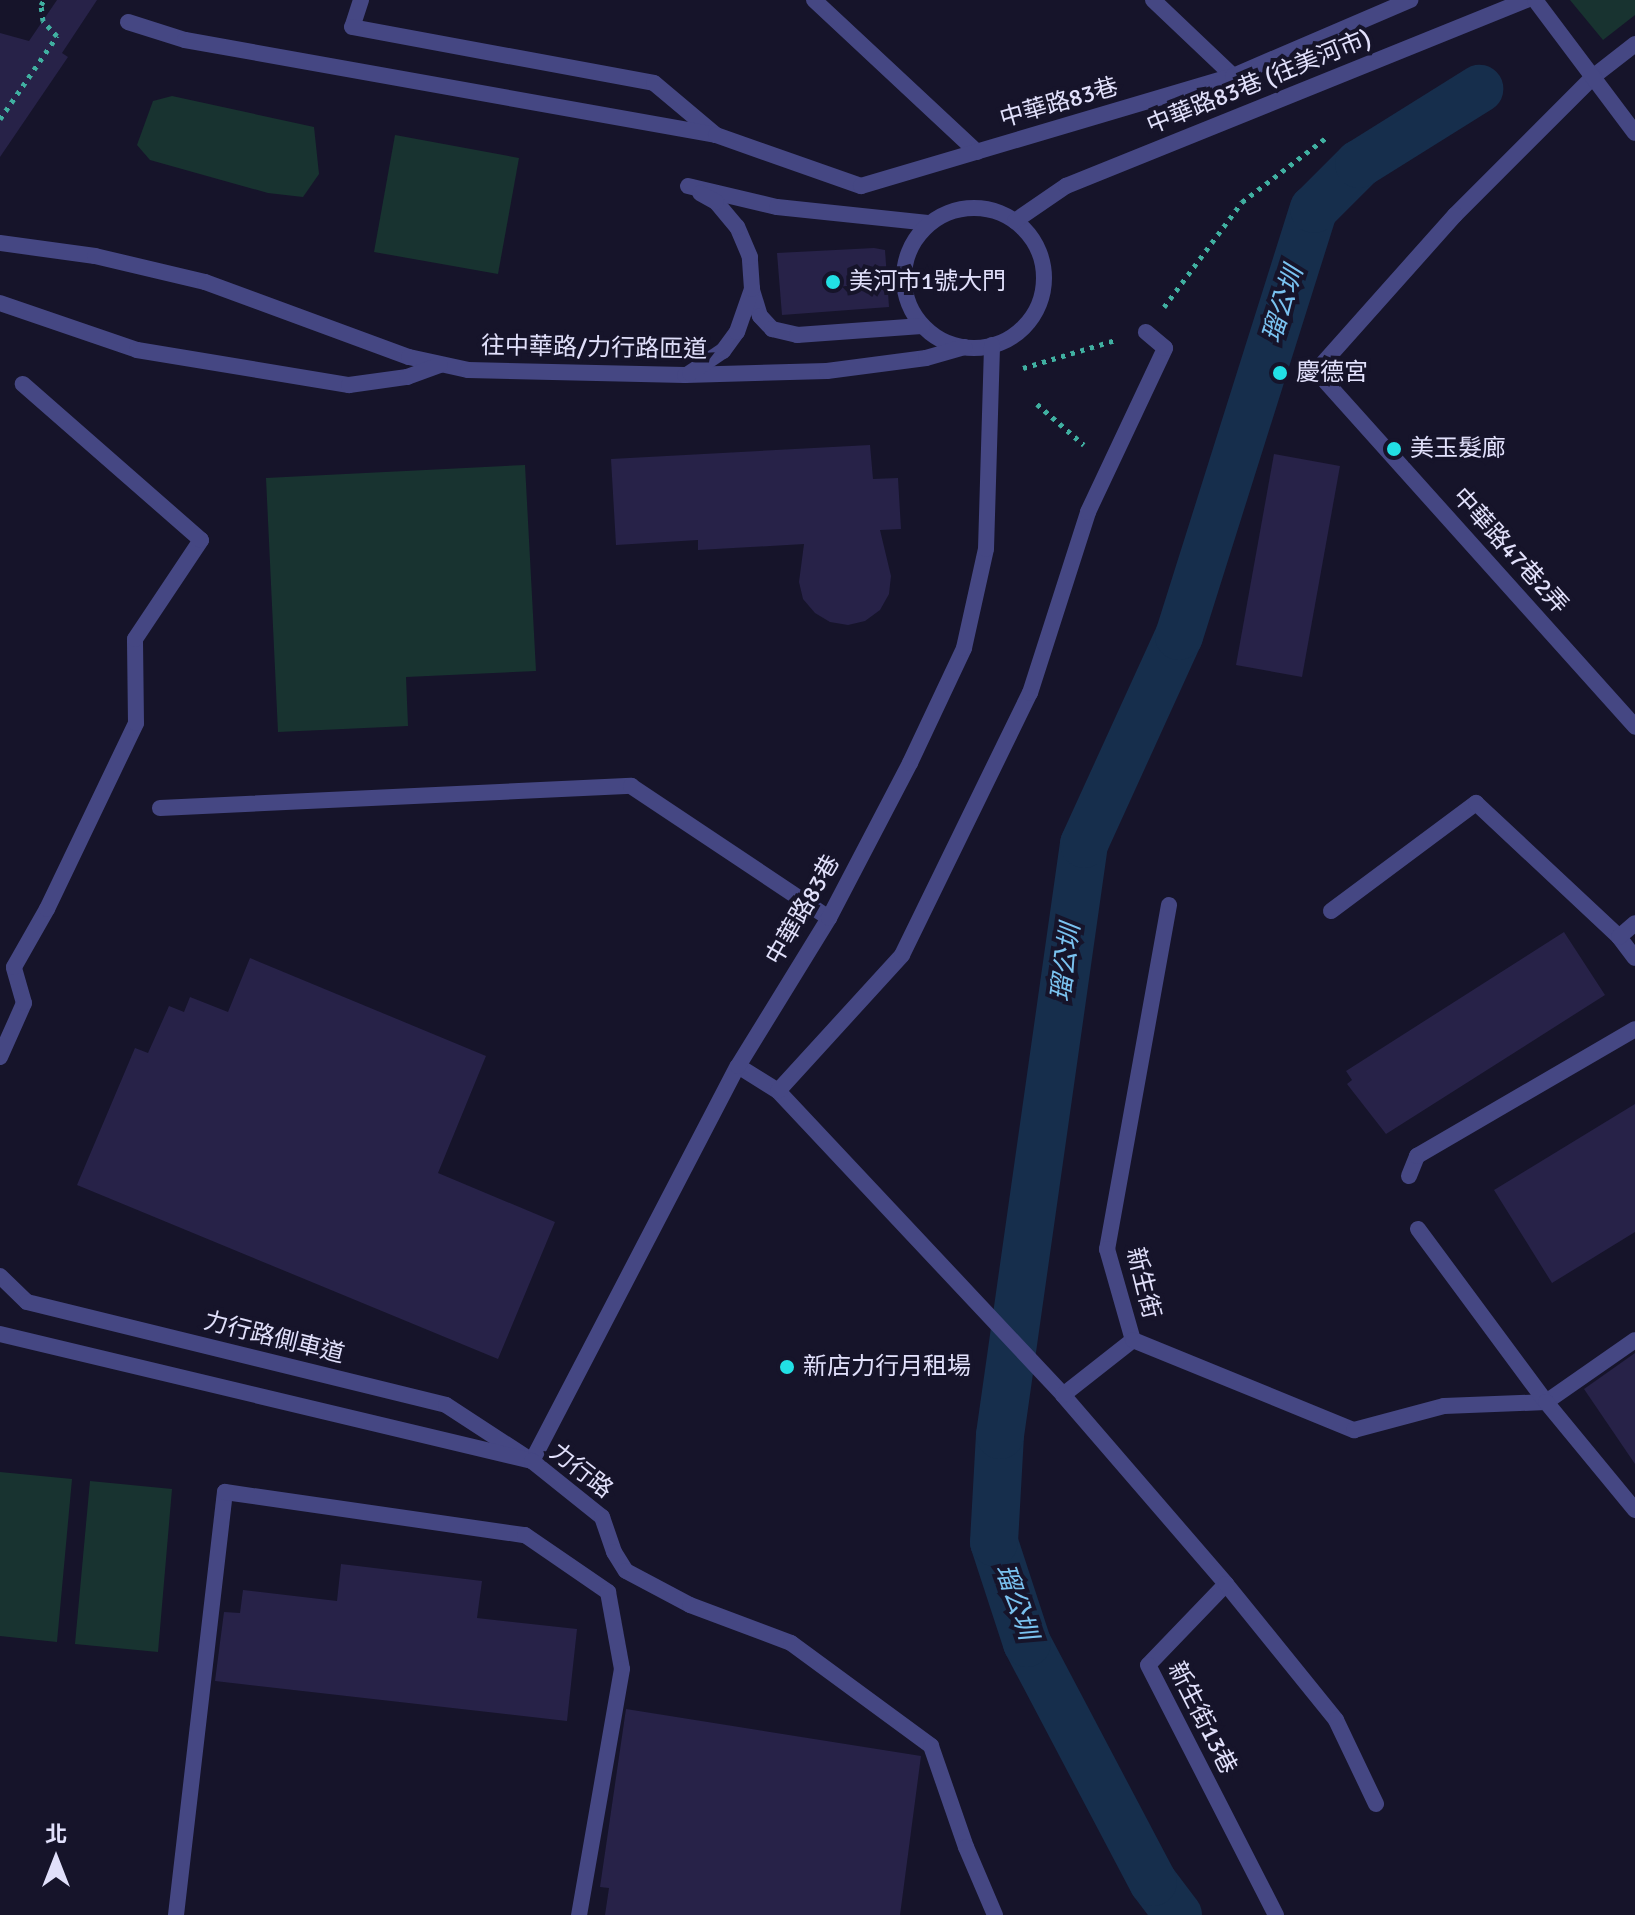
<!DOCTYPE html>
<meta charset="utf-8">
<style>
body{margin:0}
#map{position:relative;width:1635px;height:1915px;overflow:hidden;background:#16142a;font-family:Signika,"Noto Sans TC",sans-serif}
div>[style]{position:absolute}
.green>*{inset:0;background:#183330}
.canal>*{height:48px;margin:-24px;padding:0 24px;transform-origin:24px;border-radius:24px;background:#162e4c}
.building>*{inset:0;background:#272248}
.path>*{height:5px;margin-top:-2.5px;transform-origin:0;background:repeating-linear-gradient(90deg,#40b0a1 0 4px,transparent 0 10px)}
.lane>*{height:16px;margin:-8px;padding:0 8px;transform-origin:8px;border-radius:8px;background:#454783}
.lane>.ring{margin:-8px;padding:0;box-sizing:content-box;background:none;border:16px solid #454783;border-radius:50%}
.street>*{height:16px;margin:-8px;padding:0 8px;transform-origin:8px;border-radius:8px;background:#454783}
.dots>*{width:22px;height:22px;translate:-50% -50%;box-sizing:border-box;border:4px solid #16142a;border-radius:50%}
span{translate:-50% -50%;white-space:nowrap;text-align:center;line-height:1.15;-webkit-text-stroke:8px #16142a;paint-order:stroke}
.street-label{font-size:24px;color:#e1e0fb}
.poi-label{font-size:24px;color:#e1e0fb}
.left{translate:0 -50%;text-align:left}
.water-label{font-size:26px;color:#7ac2f0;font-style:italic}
.north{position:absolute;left:16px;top:1819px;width:80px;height:80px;-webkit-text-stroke:6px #16142a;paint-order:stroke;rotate:0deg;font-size:22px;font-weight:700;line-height:32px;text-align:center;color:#e1e0fb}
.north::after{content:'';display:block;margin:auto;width:28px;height:36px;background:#e1e0fb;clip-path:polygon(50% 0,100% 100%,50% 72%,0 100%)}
</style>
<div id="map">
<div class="green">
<div style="clip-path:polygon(1570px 0,1635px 0,1635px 15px,1603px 40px)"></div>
<div style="clip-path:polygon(172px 96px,314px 127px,319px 174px,303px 197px,268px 193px,150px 160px,137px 145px,153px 101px)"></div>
<div style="clip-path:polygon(395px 135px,519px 158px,498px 274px,374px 252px)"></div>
<div style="clip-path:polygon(525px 465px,536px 671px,406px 677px,408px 726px,278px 732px,266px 478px)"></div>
<div style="clip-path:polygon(0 1472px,72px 1479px,57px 1642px,0 1636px)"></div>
<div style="clip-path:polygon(90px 1481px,172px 1489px,158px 1652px,75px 1644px)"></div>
</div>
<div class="canal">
<div style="left:1178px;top:1915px;width:41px;rotate:-127.1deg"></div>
<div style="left:1153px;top:1882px;width:270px;rotate:-117.8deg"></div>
<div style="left:1027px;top:1643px;width:106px;rotate:-108.1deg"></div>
<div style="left:994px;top:1542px;width:107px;rotate:-86.8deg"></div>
<div style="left:1000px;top:1435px;width:597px;rotate:-81.91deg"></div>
<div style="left:1084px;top:844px;width:229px;rotate:-65.5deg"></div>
<div style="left:1179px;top:636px;width:448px;rotate:-72.5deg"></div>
<div style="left:1314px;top:209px;width:64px;rotate:-45deg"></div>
<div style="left:1359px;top:164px;width:142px;rotate:-32deg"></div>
</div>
<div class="building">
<div style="clip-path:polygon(57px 0,97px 0,62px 53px,68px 57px,0 157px,0 33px,29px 41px)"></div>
<div style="clip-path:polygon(874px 248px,885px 250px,889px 307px,782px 315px,777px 253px)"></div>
<div style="clip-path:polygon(870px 445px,873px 479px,898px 478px,901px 529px,880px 530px,891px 576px,889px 594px,880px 610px,865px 621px,848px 625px,830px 622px,815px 613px,803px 599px,799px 582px,804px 544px,698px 550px,698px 540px,616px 545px,611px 459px)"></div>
<div style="clip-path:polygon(1274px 454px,1340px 466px,1302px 677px,1236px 665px)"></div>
<div style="clip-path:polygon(1564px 932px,1605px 995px,1386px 1134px,1347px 1084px,1352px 1080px,1346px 1071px)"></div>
<div style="clip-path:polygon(250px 958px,486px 1056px,438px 1173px,555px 1222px,498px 1359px,77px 1185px,135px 1048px,148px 1053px,169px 1006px,184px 1012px,190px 997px,228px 1012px)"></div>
<div style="clip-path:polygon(1635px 1104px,1635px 1232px,1552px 1283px,1494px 1190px)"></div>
<div style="clip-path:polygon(1635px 1353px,1635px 1464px,1584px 1389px)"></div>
<div style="clip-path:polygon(341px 1564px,482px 1581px,477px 1618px,577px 1629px,567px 1721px,215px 1681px,224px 1612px,240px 1613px,243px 1590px,337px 1601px)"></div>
<div style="clip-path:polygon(626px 1709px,921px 1756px,900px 1915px,605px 1915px,609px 1888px,600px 1887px)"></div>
</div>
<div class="path">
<div style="left:0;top:119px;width:101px;rotate:-55.5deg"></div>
<div style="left:57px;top:36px;width:21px;rotate:-133deg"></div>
<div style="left:43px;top:21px;width:16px;rotate:-97deg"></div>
<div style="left:41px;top:5px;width:6px;rotate:-59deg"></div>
<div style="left:1164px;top:307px;width:131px;rotate:-53.4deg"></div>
<div style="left:1242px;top:202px;width:107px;rotate:-37.4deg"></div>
<div style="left:1023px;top:368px;width:97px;rotate:-16.8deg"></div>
<div style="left:1037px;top:404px;width:62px;rotate:41.1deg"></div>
</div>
<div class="lane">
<div style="left:361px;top:0;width:28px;rotate:108deg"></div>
<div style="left:352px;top:27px;width:307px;rotate:10.5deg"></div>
<div style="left:654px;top:83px;width:81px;rotate:40deg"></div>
<div style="left:814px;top:0;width:223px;rotate:43deg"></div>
<div style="left:1153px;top:0;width:110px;rotate:43.5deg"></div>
<div style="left:128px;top:22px;width:60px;rotate:17.5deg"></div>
<div style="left:185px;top:40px;width:539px;rotate:10.14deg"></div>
<div style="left:716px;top:135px;width:154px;rotate:19.4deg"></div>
<div style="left:861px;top:186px;width:388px;rotate:-16.5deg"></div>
<div style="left:1233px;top:76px;width:193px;rotate:-23.2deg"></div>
<div style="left:1635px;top:44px;width:52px;rotate:142deg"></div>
<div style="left:1594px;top:76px;width:197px;rotate:135deg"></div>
<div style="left:1455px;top:215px;width:209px;rotate:131.7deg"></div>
<div style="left:1316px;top:371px;width:478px;rotate:48.1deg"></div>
<div style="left:688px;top:186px;width:91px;rotate:13.3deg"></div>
<div style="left:777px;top:207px;width:154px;rotate:6deg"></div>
<div class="ring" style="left:904px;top:208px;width:124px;height:124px"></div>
<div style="left:1015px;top:221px;width:62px;rotate:-34.5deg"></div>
<div style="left:1066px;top:186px;width:497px;rotate:-22deg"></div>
<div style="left:0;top:243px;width:96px;rotate:7.8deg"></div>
<div style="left:95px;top:256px;width:113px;rotate:13.3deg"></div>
<div style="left:205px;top:282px;width:217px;rotate:20.2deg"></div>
<div style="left:409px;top:357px;width:60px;rotate:12.4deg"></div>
<div style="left:468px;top:370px;width:217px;rotate:1.3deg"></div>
<div style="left:685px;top:375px;width:142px;rotate:-1.6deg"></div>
<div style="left:827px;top:371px;width:100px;rotate:-7.5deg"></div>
<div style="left:926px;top:358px;width:40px;rotate:-16deg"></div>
<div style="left:752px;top:290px;width:27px;rotate:73deg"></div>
<div style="left:760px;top:316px;width:18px;rotate:47deg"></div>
<div style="left:772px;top:329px;width:26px;rotate:13deg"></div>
<div style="left:797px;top:335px;width:125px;rotate:-4.1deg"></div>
<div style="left:0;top:303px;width:145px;rotate:18.9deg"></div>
<div style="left:137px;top:350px;width:215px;rotate:9.4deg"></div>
<div style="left:349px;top:385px;width:59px;rotate:-7.9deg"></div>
<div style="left:407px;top:377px;width:35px;rotate:-20deg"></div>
<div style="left:690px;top:373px;width:40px;rotate:-34deg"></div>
<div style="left:723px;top:351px;width:24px;rotate:-54deg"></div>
<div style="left:737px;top:332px;width:46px;rotate:-70.8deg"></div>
<div style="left:752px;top:289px;width:32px;rotate:-94deg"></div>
<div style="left:750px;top:257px;width:33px;rotate:-113deg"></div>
<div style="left:737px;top:227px;width:33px;rotate:-130deg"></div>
<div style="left:716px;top:202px;width:18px;rotate:-151deg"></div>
<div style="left:160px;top:808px;width:472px;rotate:-2.7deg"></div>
<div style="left:631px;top:786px;width:238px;rotate:33.7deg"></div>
<div style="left:1331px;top:911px;width:181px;rotate:-36.7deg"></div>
<div style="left:1476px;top:803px;width:196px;rotate:43.1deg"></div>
<div style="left:1619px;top:937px;width:26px;rotate:53deg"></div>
<div style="left:1619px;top:937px;width:21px;rotate:-41deg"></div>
<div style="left:0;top:1057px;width:59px;rotate:-66deg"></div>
<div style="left:24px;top:1003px;width:37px;rotate:-106deg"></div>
<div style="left:14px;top:967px;width:67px;rotate:-60.4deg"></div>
<div style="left:47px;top:909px;width:206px;rotate:-64.4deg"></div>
<div style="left:136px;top:723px;width:84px;rotate:-90.7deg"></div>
<div style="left:135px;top:639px;width:119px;rotate:-56.3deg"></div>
<div style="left:201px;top:540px;width:237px;rotate:-138.8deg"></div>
<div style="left:738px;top:1066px;width:47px;rotate:32deg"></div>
<div style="left:778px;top:1091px;width:417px;rotate:46.8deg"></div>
<div style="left:1063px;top:1395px;width:250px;rotate:49.2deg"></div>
<div style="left:1226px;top:1584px;width:112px;rotate:133.9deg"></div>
<div style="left:1148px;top:1665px;width:281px;rotate:62.9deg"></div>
<div style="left:778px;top:1091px;width:184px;rotate:-47.6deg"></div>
<div style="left:902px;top:955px;width:292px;rotate:-64deg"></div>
<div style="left:1030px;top:693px;width:190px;rotate:-72.2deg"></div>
<div style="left:1088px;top:512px;width:181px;rotate:-64.8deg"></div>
<div style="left:1165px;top:348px;width:25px;rotate:-140deg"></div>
<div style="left:0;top:1276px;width:37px;rotate:44deg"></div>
<div style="left:27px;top:1302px;width:431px;rotate:13.8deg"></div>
<div style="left:446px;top:1405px;width:103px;rotate:33.1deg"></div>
<div style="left:532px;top:1461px;width:445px;rotate:-62.5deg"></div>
<div style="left:738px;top:1066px;width:174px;rotate:-58.4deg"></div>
<div style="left:829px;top:918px;width:175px;rotate:-62.4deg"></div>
<div style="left:910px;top:763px;width:127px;rotate:-64.8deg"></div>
<div style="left:964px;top:648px;width:101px;rotate:-77.5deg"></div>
<div style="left:986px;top:549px;width:204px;rotate:-88.3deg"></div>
<div style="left:1063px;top:1395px;width:89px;rotate:-38.2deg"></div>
<div style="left:1226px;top:1584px;width:175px;rotate:51deg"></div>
<div style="left:1336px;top:1720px;width:93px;rotate:64.5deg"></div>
<div style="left:176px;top:1915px;width:426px;rotate:-83.4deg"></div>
<div style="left:225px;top:1492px;width:303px;rotate:8.2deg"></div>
<div style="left:525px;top:1535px;width:101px;rotate:34.5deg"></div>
<div style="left:608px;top:1592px;width:78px;rotate:79.7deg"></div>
<div style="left:622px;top:1669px;width:250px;rotate:99.9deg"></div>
</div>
<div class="street">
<div style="left:1535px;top:0;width:166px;rotate:53.1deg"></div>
<div style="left:1169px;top:905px;width:350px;rotate:100.2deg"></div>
<div style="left:1107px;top:1249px;width:95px;rotate:74.1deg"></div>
<div style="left:1133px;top:1340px;width:239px;rotate:22.2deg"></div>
<div style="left:1354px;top:1430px;width:93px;rotate:-14.9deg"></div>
<div style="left:1444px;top:1406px;width:102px;rotate:-2.2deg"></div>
<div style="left:1546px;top:1402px;width:108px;rotate:-34.9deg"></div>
<div style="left:1409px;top:1176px;width:22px;rotate:-68deg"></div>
<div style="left:1417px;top:1156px;width:252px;rotate:-30.2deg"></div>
<div style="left:1418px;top:1229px;width:215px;rotate:53.5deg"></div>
<div style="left:1546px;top:1402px;width:140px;rotate:50.5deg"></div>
<div style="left:0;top:1334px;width:547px;rotate:13.43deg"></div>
<div style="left:532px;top:1461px;width:90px;rotate:38.7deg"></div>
<div style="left:602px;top:1517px;width:37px;rotate:71deg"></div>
<div style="left:614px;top:1552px;width:22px;rotate:58deg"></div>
<div style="left:626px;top:1571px;width:72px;rotate:28deg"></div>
<div style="left:690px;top:1605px;width:108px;rotate:20.6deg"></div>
<div style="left:791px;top:1643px;width:174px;rotate:36.3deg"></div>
<div style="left:931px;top:1746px;width:107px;rotate:70.9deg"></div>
<div style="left:966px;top:1847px;width:74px;rotate:66.9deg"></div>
</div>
<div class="dots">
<div style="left:833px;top:282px;background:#22e0e5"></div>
<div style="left:1280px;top:373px;background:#22e0e5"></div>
<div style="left:1394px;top:449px;background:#22e0e5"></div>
<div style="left:787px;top:1367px;background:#22e0e5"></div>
</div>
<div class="street-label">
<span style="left:1259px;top:82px;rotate:-22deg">中華路83巷 (往美河市)</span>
<span style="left:1059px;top:103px;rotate:-16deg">中華路83巷</span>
<span style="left:594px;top:348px;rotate:1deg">往中華路/力行路匝道</span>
<span style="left:1510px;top:551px;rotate:48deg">中華路47巷2弄</span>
<span style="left:803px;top:910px;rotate:-60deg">中華路83巷</span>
<span style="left:1143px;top:1283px;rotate:76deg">新生街</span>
<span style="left:274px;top:1338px;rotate:14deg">力行路側車道</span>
<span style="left:581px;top:1471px;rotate:38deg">力行路</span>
<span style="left:1202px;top:1718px;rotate:63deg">新生街13巷</span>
</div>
<div class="poi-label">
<span class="left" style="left:849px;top:282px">美河市1號大門</span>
<span class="left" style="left:1296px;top:373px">慶德宮</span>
<span class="left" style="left:1410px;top:449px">美玉髮廊</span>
<span class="left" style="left:803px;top:1367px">新店力行月租場</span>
</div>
<div class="water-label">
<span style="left:1284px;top:305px;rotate:-72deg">瑠公圳</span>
<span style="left:1067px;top:963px;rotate:-82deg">瑠公圳</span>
<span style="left:1015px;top:1602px;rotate:71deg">瑠公圳</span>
</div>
<div class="north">北</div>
</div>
